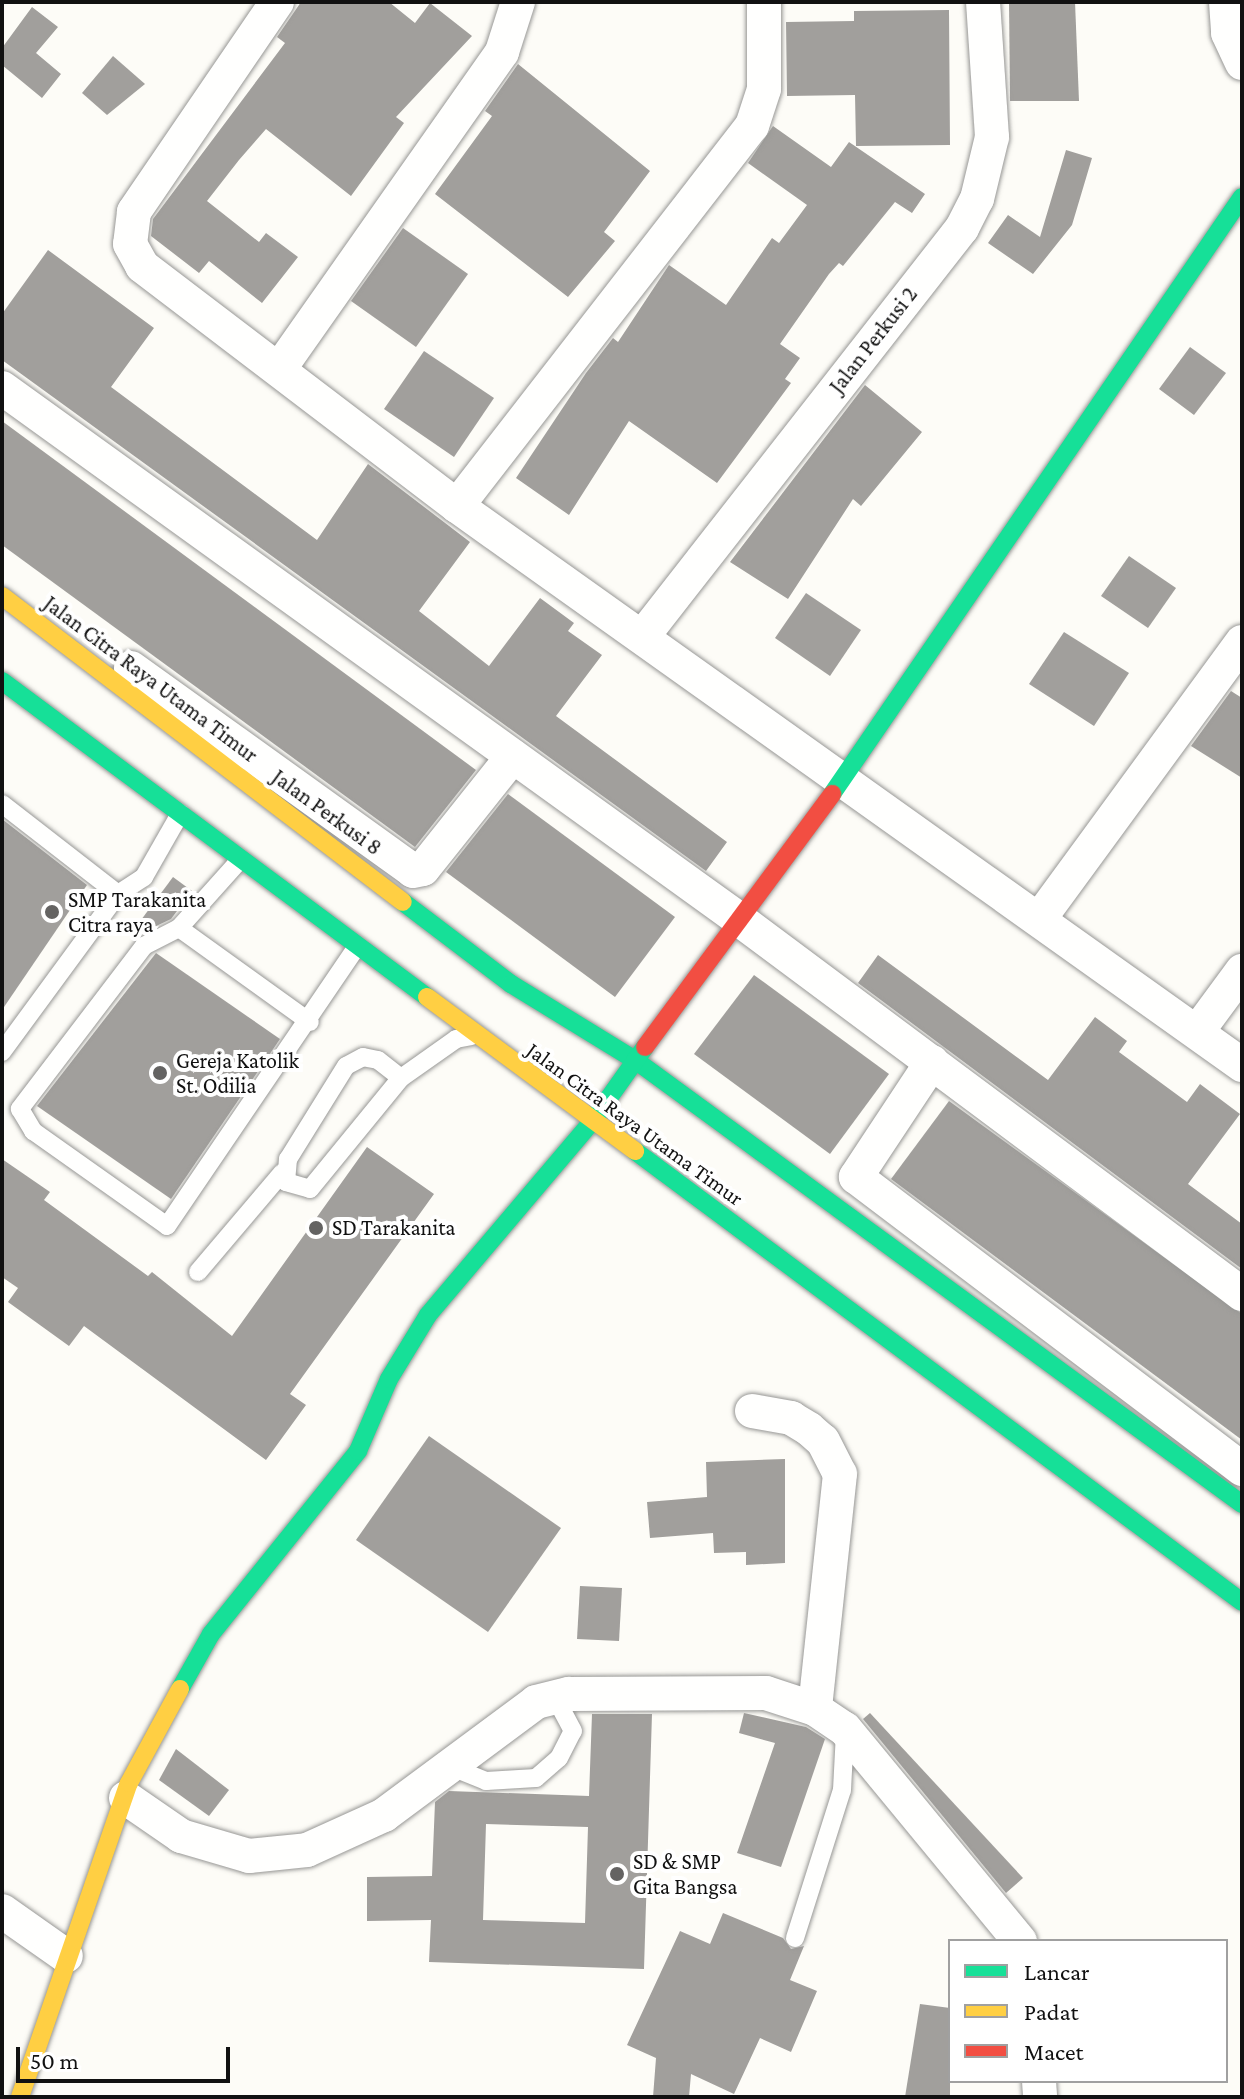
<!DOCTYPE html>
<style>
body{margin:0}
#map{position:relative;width:1244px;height:2099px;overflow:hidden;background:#fdfcf7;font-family:"Crimson Pro",serif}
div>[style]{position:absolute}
.building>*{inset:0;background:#a19f9c}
.roads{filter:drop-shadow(0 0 2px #979795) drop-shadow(0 0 2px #979795)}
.lane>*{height:18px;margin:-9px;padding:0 9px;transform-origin:9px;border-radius:9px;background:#fffffe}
.street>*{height:34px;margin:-17px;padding:0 17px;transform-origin:17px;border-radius:17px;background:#fffffe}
.fast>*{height:18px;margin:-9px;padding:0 9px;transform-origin:9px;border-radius:9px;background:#16e098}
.slow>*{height:18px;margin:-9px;padding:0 9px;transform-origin:9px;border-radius:9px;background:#ffcf43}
.jam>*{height:18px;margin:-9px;padding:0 9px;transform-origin:9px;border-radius:9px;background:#f24e42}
.dots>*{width:22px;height:22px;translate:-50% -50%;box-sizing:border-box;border:4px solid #fff;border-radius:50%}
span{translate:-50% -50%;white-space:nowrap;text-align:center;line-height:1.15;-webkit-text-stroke:8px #fff;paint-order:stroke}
.street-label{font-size:22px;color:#111}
.poi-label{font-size:22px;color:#111}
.left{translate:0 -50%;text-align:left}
.frame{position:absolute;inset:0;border:4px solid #111;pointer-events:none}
.legend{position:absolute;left:948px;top:1939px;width:280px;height:144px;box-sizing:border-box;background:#fff;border:2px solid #a0a0a0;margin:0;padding:10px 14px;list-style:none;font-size:24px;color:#111}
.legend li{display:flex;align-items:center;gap:16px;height:40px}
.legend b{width:40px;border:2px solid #a0a0a0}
.scale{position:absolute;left:16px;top:2047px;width:214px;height:36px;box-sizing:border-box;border:4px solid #111;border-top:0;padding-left:10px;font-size:24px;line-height:28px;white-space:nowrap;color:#111;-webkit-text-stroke:6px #fff;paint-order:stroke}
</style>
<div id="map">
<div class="building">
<div style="clip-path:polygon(301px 2px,389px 2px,415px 23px,430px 3px,472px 36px,396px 117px,404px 123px,351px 196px,266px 129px,239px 160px,207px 201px,259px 242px,266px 233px,298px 257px,262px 303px,209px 261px,199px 273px,151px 236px,153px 219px,285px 43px,277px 37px)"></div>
<div style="clip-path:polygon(1009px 2px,1075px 2px,1079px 101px,1010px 101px)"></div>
<div style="clip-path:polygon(32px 7px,58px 27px,36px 53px,61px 74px,42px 98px,2px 65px,2px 48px)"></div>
<div style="clip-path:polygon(949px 10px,950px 145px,856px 146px,855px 95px,787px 96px,786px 22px,854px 21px,854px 11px)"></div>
<div style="clip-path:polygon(113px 56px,145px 84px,107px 115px,82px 93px)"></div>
<div style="clip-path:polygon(518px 64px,650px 171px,604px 232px,615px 241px,568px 297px,435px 194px,492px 116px,485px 111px)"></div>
<div style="clip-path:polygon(773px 126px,831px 167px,849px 142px,925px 194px,912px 213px,895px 202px,843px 266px,839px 263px,829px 274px,780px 344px,800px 358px,785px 379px,791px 383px,717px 483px,629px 421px,569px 515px,516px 478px,586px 373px,613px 338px,618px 342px,669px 265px,726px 305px,772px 238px,779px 243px,807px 205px,748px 163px)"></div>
<div style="clip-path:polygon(1066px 150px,1092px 158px,1072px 225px,1033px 274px,988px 243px,1008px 215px,1040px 237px)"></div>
<div style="clip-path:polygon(403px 228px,468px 274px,416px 347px,351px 301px)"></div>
<div style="clip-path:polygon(48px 250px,154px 328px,111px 387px,317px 540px,368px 464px,470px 542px,419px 611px,489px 666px,540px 598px,574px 623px,568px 631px,602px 655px,556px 716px,727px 842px,706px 871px,2px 360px,2px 314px)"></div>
<div style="clip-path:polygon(1190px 347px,1226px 373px,1194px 415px,1159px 389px)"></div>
<div style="clip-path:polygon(424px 351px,494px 398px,454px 457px,384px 409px)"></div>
<div style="clip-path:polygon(865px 385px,922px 432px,861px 506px,853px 499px,788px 599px,730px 562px)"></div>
<div style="clip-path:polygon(2px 421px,476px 770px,415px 847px,2px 545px)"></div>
<div style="clip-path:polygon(1129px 556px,1176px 588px,1148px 628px,1101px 596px)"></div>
<div style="clip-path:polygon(806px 593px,861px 630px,830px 676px,775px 638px)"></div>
<div style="clip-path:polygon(1064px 632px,1129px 673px,1094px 726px,1029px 684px)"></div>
<div style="clip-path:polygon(1231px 691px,1242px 698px,1242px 778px,1191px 746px)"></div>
<div style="clip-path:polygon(508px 794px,675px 917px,615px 997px,446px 872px)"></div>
<div style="clip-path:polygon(2px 819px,87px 885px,2px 1010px)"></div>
<div style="clip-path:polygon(173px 877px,192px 891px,171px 919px,152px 928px,141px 920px)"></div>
<div style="clip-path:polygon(156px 953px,280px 1039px,171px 1199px,37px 1106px)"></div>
<div style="clip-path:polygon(878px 955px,1048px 1080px,1095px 1017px,1127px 1041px,1119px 1052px,1187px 1102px,1200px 1084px,1240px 1114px,1188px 1184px,1242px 1224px,1242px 1269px,858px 983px)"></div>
<div style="clip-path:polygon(754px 975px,889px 1074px,830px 1154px,694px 1054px)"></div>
<div style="clip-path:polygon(949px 1101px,1242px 1314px,1242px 1440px,891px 1179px)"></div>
<div style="clip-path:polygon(367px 1147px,434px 1194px,290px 1394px,306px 1405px,266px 1460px,84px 1326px,69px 1346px,8px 1302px,18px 1288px,2px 1277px,2px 1159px,50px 1192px,44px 1200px,148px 1276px,152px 1272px,232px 1336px)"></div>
<div style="clip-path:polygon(429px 1436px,561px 1528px,488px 1632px,356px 1540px)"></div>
<div style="clip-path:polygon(785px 1459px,785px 1563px,746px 1565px,746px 1552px,714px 1553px,713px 1533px,650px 1538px,647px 1502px,707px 1497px,706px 1462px)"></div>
<div style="clip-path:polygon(580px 1586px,622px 1588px,619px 1641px,577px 1639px)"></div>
<div style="clip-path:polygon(744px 1713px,806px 1727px,825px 1739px,781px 1867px,737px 1853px,775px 1743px,739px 1733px)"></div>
<div style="clip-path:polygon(870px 1713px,1023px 1878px,1006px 1893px,863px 1719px)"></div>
<div style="clip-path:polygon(evenodd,592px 1714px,652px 1714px,644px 1969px,429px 1962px,431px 1920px,367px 1921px,367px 1877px,432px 1876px,435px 1802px,449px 1791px,589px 1796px,592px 1714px,486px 1824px,588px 1827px,585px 1923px,483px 1920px,486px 1824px)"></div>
<div style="clip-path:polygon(176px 1749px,229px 1790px,209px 1816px,159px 1780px)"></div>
<div style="clip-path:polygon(723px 1913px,783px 1938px,791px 1949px,804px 1946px,790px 1980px,817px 1991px,791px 2052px,760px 2038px,734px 2094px,691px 2074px,689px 2097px,653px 2097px,656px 2058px,627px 2045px,680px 1931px,710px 1944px)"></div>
<div style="clip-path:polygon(920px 2004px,950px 2008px,950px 2097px,905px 2097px)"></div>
</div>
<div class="roads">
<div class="lane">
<div style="left:2px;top:804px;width:147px;rotate:37.8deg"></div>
<div style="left:239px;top:861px;width:90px;rotate:131.8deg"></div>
<div style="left:179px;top:928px;width:39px;rotate:153deg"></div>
<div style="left:144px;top:946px;width:205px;rotate:127.3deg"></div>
<div style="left:20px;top:1109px;width:26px;rotate:59deg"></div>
<div style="left:33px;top:1131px;width:164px;rotate:35.3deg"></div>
<div style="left:167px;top:1226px;width:338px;rotate:-55.8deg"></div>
<div style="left:179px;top:928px;width:161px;rotate:35.7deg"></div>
<div style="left:2px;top:1052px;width:196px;rotate:-53.7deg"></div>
<div style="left:118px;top:894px;width:31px;rotate:-33deg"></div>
<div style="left:144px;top:877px;width:73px;rotate:-60.3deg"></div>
<div style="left:401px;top:1078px;width:29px;rotate:-142deg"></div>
<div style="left:378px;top:1060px;width:15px;rotate:-169deg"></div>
<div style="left:363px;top:1057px;width:19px;rotate:152deg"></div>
<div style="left:346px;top:1066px;width:110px;rotate:121.9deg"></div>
<div style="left:288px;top:1159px;width:23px;rotate:95deg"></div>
<div style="left:286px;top:1182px;width:25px;rotate:16deg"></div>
<div style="left:310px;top:1189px;width:144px;rotate:-50.7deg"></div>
<div style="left:401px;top:1078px;width:67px;rotate:-35.3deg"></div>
<div style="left:456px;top:1039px;width:15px;rotate:-11deg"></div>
<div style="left:198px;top:1272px;width:130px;rotate:-49.7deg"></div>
<div style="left:449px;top:1766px;width:40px;rotate:22deg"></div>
<div style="left:486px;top:1781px;width:50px;rotate:-3.4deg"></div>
<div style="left:536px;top:1778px;width:30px;rotate:-41deg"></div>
<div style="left:559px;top:1758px;width:30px;rotate:-63deg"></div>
<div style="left:573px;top:1731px;width:38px;rotate:-118deg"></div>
<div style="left:795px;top:1938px;width:155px;rotate:-72.4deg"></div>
<div style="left:842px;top:1790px;width:58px;rotate:-87deg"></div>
</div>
<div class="street">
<div style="left:277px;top:2px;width:254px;rotate:124.3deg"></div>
<div style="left:134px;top:212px;width:32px;rotate:97deg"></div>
<div style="left:130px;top:244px;width:25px;rotate:61deg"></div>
<div style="left:142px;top:266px;width:396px;rotate:37.3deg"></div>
<div style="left:457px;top:506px;width:964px;rotate:35.45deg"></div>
<div style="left:1226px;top:2px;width:31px;rotate:86deg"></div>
<div style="left:1228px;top:33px;width:33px;rotate:65deg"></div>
<div style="left:280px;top:368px;width:386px;rotate:-54.9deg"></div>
<div style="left:502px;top:52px;width:52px;rotate:-72.3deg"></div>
<div style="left:2px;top:388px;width:905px;rotate:35.78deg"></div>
<div style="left:736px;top:917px;width:631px;rotate:36.69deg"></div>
<div style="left:457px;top:506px;width:481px;rotate:-52.2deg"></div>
<div style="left:752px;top:126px;width:39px;rotate:-72deg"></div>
<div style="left:764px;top:89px;width:87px;rotate:-90deg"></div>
<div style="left:643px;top:636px;width:518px;rotate:-51.98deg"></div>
<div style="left:962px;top:228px;width:33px;rotate:-63deg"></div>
<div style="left:977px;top:199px;width:64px;rotate:-76.4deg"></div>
<div style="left:992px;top:137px;width:135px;rotate:-93.8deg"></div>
<div style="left:131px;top:668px;width:347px;rotate:35.7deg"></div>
<div style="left:413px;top:871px;width:10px;rotate:-11deg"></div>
<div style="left:423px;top:869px;width:144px;rotate:-51.5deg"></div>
<div style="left:1040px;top:918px;width:342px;rotate:-53.8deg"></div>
<div style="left:1197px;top:1032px;width:76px;rotate:-53.6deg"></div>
<div style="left:932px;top:1062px;width:138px;rotate:123.5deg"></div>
<div style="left:856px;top:1177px;width:484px;rotate:37.1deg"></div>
<div style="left:752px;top:1411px;width:40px;rotate:10deg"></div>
<div style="left:791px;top:1418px;width:21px;rotate:31deg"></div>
<div style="left:809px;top:1429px;width:18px;rotate:41deg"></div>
<div style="left:823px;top:1441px;width:37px;rotate:63deg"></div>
<div style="left:840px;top:1474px;width:236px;rotate:96.1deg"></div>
<div style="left:126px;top:1798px;width:67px;rotate:34.6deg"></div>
<div style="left:181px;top:1836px;width:71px;rotate:16.4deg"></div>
<div style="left:249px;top:1856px;width:58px;rotate:-5.9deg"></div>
<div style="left:307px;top:1850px;width:85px;rotate:-24.4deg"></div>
<div style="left:384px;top:1815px;width:189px;rotate:-36.6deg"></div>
<div style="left:536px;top:1702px;width:34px;rotate:-14deg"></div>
<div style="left:569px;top:1694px;width:197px;rotate:-0.3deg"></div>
<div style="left:766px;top:1693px;width:52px;rotate:18.1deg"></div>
<div style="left:815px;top:1709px;width:36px;rotate:34deg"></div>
<div style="left:845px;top:1729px;width:275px;rotate:50.5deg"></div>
<div style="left:2px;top:1911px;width:78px;rotate:35.1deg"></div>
<div style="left:1039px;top:2081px;width:16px;rotate:86deg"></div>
</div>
<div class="fast">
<div style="left:2px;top:681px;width:530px;rotate:36.63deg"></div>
<div style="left:832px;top:794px;width:724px;rotate:-55.52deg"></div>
<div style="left:403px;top:902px;width:136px;rotate:37.2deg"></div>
<div style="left:511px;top:984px;width:145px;rotate:31.5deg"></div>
<div style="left:635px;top:1060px;width:752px;rotate:36.18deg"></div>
<div style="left:635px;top:1151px;width:756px;rotate:36.61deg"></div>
<div style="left:180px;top:1689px;width:63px;rotate:-60.6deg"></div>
<div style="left:211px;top:1634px;width:235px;rotate:-51.2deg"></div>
<div style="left:358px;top:1451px;width:78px;rotate:-66.7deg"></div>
<div style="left:389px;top:1379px;width:75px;rotate:-58.6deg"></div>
<div style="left:428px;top:1315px;width:252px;rotate:-49.7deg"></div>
<div style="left:591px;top:1123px;width:93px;rotate:-54.6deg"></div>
</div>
<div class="slow">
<div style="left:2px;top:596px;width:504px;rotate:37.35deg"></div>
<div style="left:427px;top:997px;width:259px;rotate:36.5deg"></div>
<div style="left:20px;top:2097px;width:332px;rotate:-70.9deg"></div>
<div style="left:129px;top:1783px;width:107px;rotate:-61.5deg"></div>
</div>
<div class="jam">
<div style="left:645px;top:1047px;width:315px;rotate:-53.5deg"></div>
</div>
</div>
<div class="dots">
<div style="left:52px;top:912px;background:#646362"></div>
<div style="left:160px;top:1073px;background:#646362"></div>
<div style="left:316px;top:1228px;background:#646362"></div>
<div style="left:617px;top:1874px;background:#646362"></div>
</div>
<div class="street-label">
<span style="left:873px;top:340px;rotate:-52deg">Jalan Perkusi 2</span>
<span style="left:151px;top:679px;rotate:37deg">Jalan Citra Raya Utama Timur</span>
<span style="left:327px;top:812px;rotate:36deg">Jalan Perkusi 8</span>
<span style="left:635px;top:1124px;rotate:36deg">Jalan Citra Raya Utama Timur</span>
</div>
<div class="poi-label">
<span class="left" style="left:68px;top:912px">SMP Tarakanita<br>Citra raya</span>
<span class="left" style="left:176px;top:1073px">Gereja Katolik<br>St. Odilia</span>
<span class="left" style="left:332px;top:1228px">SD Tarakanita</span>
<span class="left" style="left:633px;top:1874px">SD &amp; SMP<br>Gita Bangsa</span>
</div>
<div class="frame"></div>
<ul class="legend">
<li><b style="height:10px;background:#16e098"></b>Lancar</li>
<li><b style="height:10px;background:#ffcf43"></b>Padat</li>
<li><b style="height:10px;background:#f24e42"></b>Macet</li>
</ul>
<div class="scale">50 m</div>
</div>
